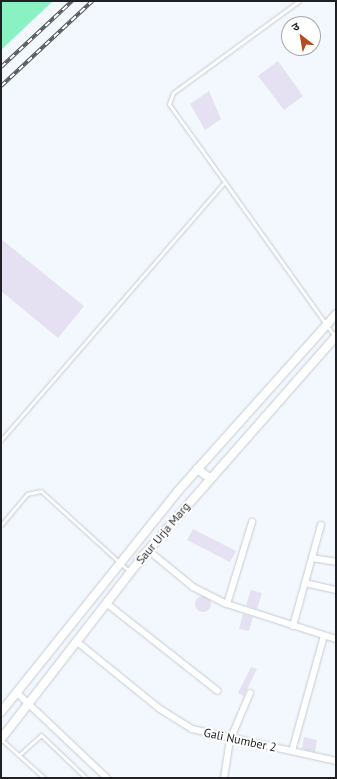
<!DOCTYPE html>
<meta charset="utf-8">
<style>
body{margin:0}
#map{position:relative;width:337px;height:779px;overflow:hidden;background:#f3f8fe;font-family:"PT Sans","Noto Sans Devanagari",sans-serif}
div>[style]{position:absolute}
.green>*{inset:0;background:#8af1c2}
.building>*{inset:0;background:#e5e0f2}
.round{border-radius:50%}
.roads{filter:drop-shadow(0 0 1px #c4cbd1) drop-shadow(0 0 1px #c4cbd1)}
.lane>*{height:3px;margin:-1.5px;padding:0 1.5px;transform-origin:1.5px;border-radius:1.5px;background:#fff}
.street>*{height:6px;margin:-3px;padding:0 3px;transform-origin:3px;border-radius:3px;background:#fff}
.secondary>*{height:8px;margin:-4px;padding:0 4px;transform-origin:4px;border-radius:4px;background:#fff}
.rail>*{height:3.5px;margin-top:-1.75px;transform-origin:0;background:repeating-linear-gradient(90deg,#fff 0 6px,#535659 0 12px);box-sizing:border-box;border-block:1px solid #535659}
span{translate:-50% -50%;white-space:nowrap;text-align:center;line-height:1.15;-webkit-text-stroke:4px #fff;paint-order:stroke}
.street-label{font-size:12px;color:#1f2124}
.frame{position:absolute;inset:0;border:2px solid #1f2124;pointer-events:none}
.north{position:absolute;left:281px;top:16px;width:40px;height:40px;box-sizing:border-box;background:#fff;border:1px solid #a5a6a7;border-radius:50%;rotate:329deg;font-size:11px;font-weight:700;line-height:16px;text-align:center;color:#1f2124}
.north::after{content:'';display:block;margin:auto;width:14px;height:18px;background:#b24c21;clip-path:polygon(50% 0,100% 100%,50% 72%,0 100%)}
</style>
<div id="map">
<div class="green">
<div style="clip-path:polygon(1px 1px,53px 1px,1px 50px)"></div>
</div>
<div class="building">
<div style="clip-path:polygon(278px 61px,303px 96px,284px 110px,258px 76px)"></div>
<div style="clip-path:polygon(209px 91px,221px 119px,205px 130px,190px 104px)"></div>
<div style="clip-path:polygon(1px 239px,84px 306px,58px 338px,1px 291px)"></div>
<div style="clip-path:polygon(193px 529px,236px 551px,230px 562px,187px 540px)"></div>
<div style="clip-path:polygon(251px 590px,262px 593px,257px 609px,246px 605px)"></div>
<div class="round" style="left:195px;top:596px;width:16px;height:16px"></div>
<div style="clip-path:polygon(243px 614px,253px 617px,249px 631px,239px 629px)"></div>
<div style="clip-path:polygon(251px 667px,257px 669px,244px 696px,238px 693px)"></div>
<div style="clip-path:polygon(304px 737px,317px 740px,315px 752px,302px 749px)"></div>
</div>
<div class="roads">
<div class="lane">
<div style="left:299px;top:1px;width:156px;rotate:143.9deg"></div>
<div style="left:173px;top:93px;width:12px;rotate:110deg"></div>
<div style="left:169px;top:104px;width:286px;rotate:54.5deg"></div>
<div style="left:1px;top:440px;width:339px;rotate:-49.1deg"></div>
<div style="left:1px;top:525px;width:40px;rotate:-50deg"></div>
<div style="left:27px;top:494px;width:14px;rotate:-12deg"></div>
<div style="left:41px;top:491px;width:120px;rotate:42.3deg"></div>
<div style="left:2px;top:740px;width:57px;rotate:42.1deg"></div>
<div style="left:19px;top:755px;width:30px;rotate:-42deg"></div>
<div style="left:41px;top:735px;width:62px;rotate:43.7deg"></div>
</div>
<div class="street">
<div style="left:148px;top:550px;width:58px;rotate:39.4deg"></div>
<div style="left:193px;top:587px;width:38px;rotate:27deg"></div>
<div style="left:227px;top:604px;width:114px;rotate:17.8deg"></div>
<div style="left:312px;top:558px;width:24px;rotate:9deg"></div>
<div style="left:305px;top:583px;width:32px;rotate:13deg"></div>
<div style="left:106px;top:603px;width:142px;rotate:38.2deg"></div>
<div style="left:227px;top:604px;width:86px;rotate:-73deg"></div>
<div style="left:293px;top:626px;width:105px;rotate:-74.5deg"></div>
<div style="left:76px;top:641px;width:108px;rotate:39deg"></div>
<div style="left:160px;top:709px;width:38px;rotate:32deg"></div>
<div style="left:192px;top:729px;width:148px;rotate:12.5deg"></div>
<div style="left:16px;top:692px;width:125px;rotate:43.4deg"></div>
<div style="left:292px;top:751px;width:119px;rotate:-74.5deg"></div>
<div style="left:224px;top:778px;width:38px;rotate:-81deg"></div>
<div style="left:230px;top:740px;width:51px;rotate:-66.9deg"></div>
</div>
<div class="secondary">
<div style="left:197px;top:469px;width:16px;rotate:35deg"></div>
<div style="left:1px;top:712px;width:283px;rotate:-51.3deg"></div>
<div style="left:178px;top:491px;width:237px;rotate:-48.2deg"></div>
<div style="left:1px;top:739px;width:232px;rotate:-52.2deg"></div>
<div style="left:143px;top:556px;width:293px;rotate:-48.7deg"></div>
</div>
</div>
<div class="rail">
<div style="left:1px;top:67px;width:97px;rotate:-42.9deg"></div>
<div style="left:1px;top:86px;width:125px;rotate:-43deg"></div>
</div>
<div class="street-label">
<span style="left:163px;top:533px;rotate:-50deg">Saur Urja Marg</span>
<span style="left:240px;top:740px;rotate:12deg">Gali Number 2</span>
</div>
<div class="frame"></div>
<div class="north">उ</div>
</div>
